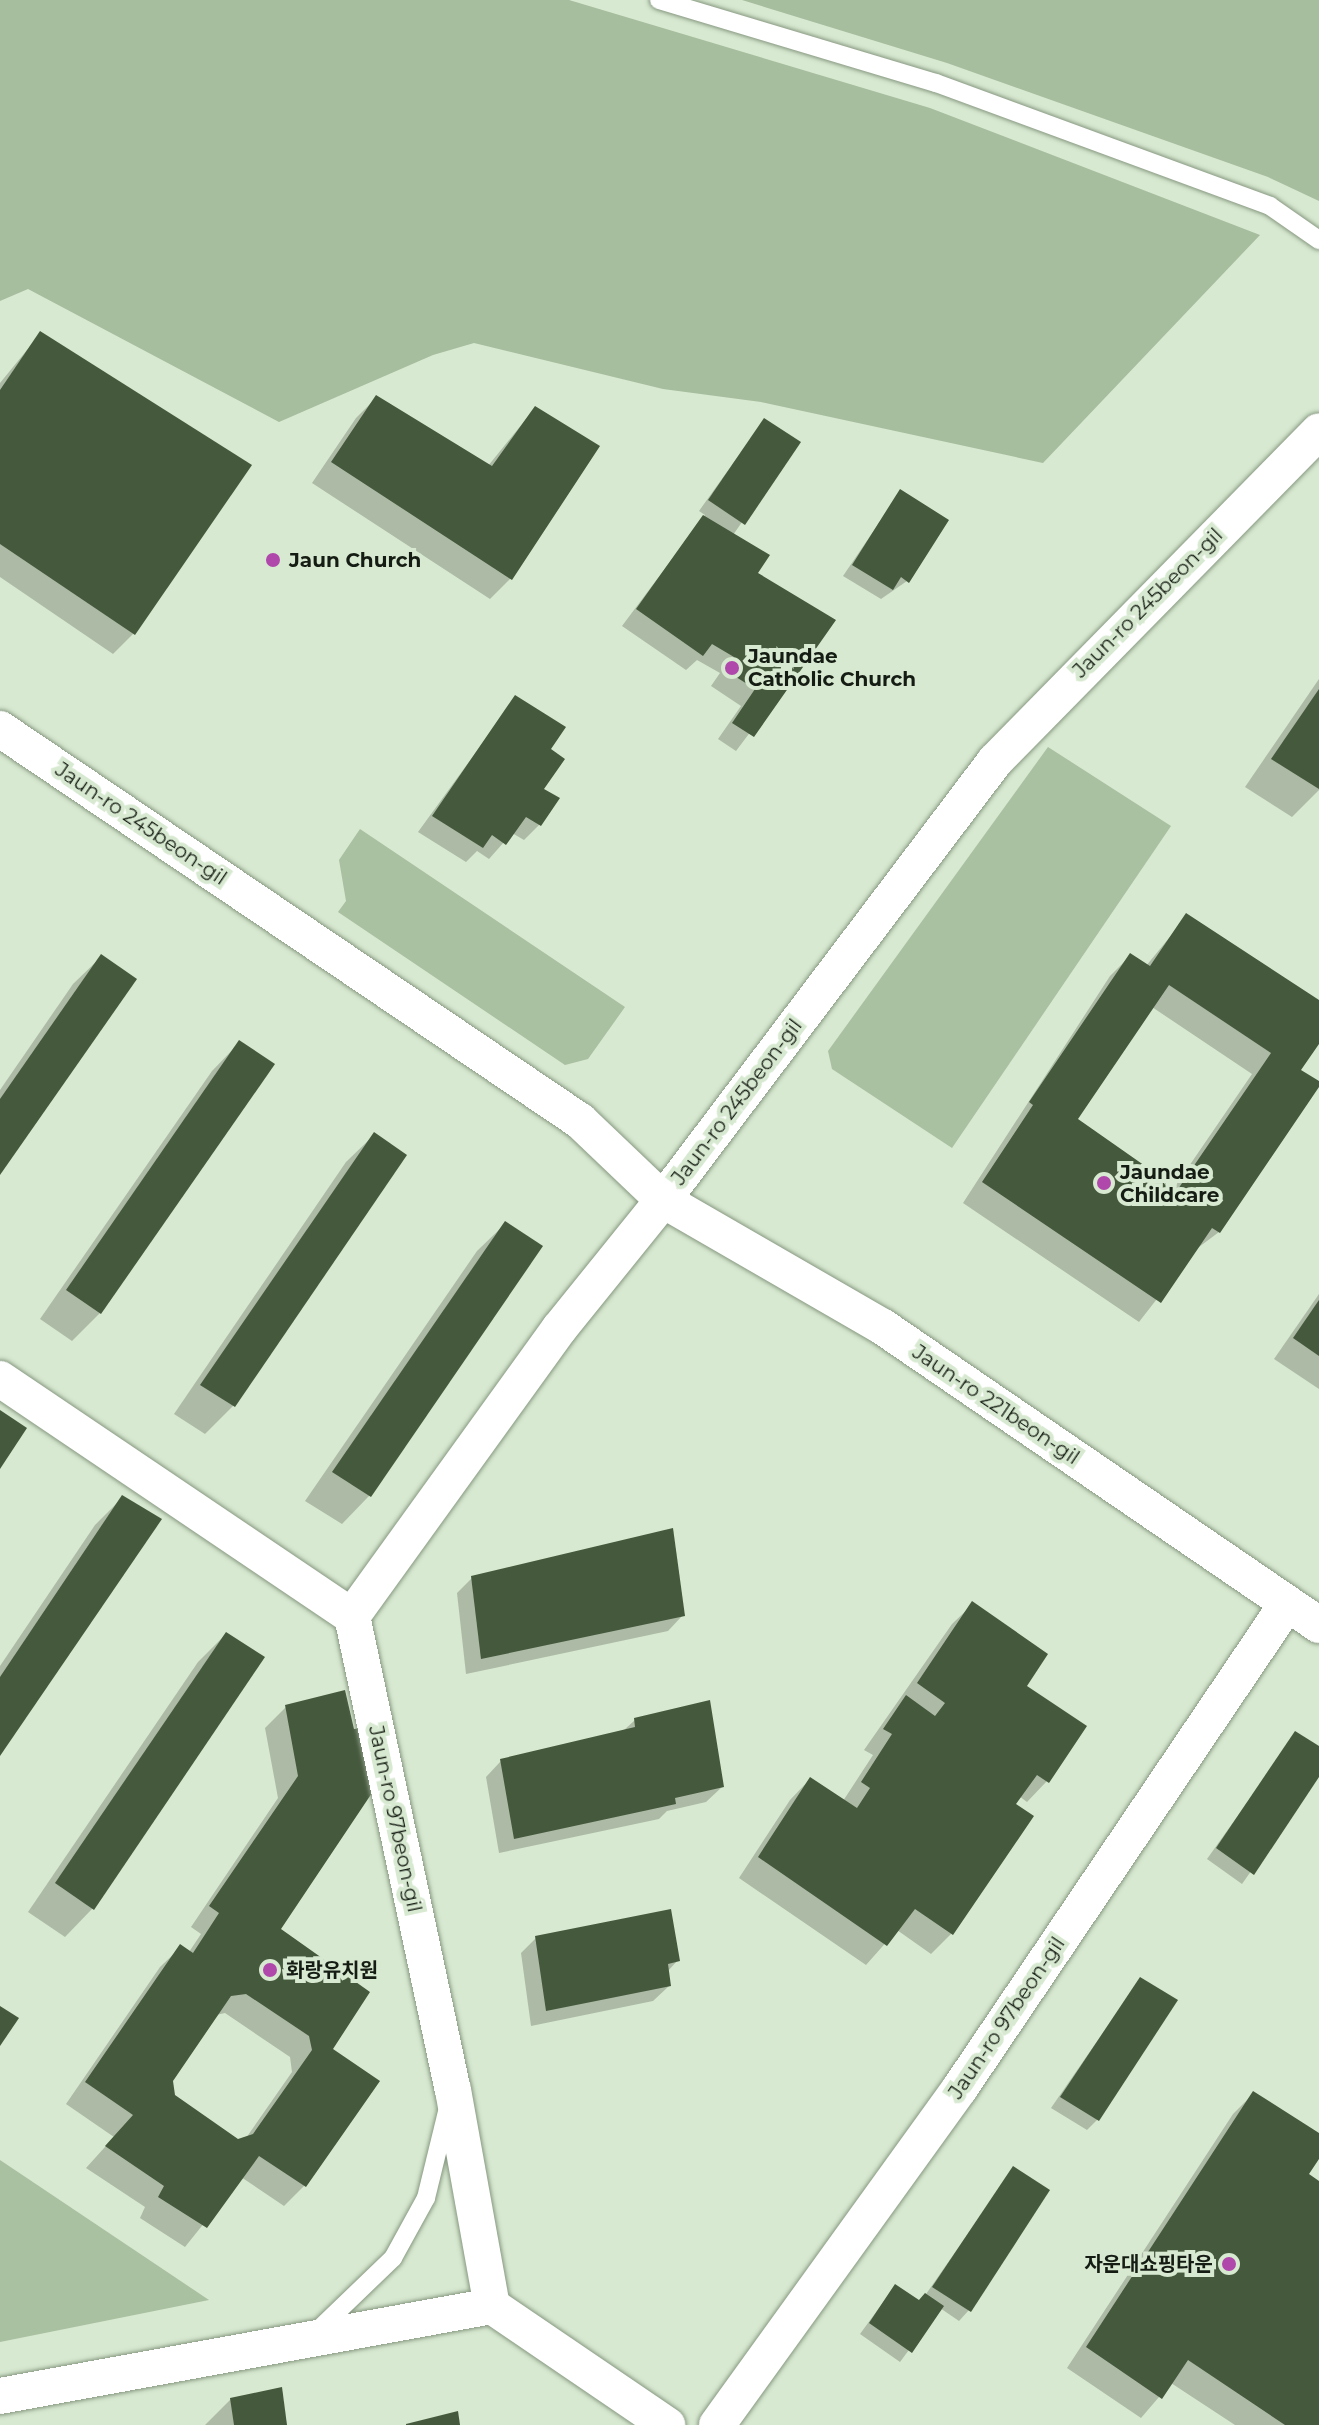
<!DOCTYPE html>
<meta charset="utf-8">
<style>
body{margin:0}
#map{position:relative;width:1319px;height:2425px;overflow:hidden;background:#d7e9d0;font-family:Montserrat,"Noto Sans KR",sans-serif}
div>[style]{position:absolute}
.green>*{inset:0;background:#a9c0a1}
.forest>*{inset:0;background:#a6bd9e}
.shadow>*{inset:0;background:#0003}
.building>*{inset:0;background:#45593d}
.roads{filter:drop-shadow(0 0 2px #879881) drop-shadow(0 0 2px #879881)}
.lane>*{height:18px;margin:-9px;padding:0 9px;transform-origin:9px;border-radius:9px;background:#fff}
.street>*{height:36px;margin:-18px;padding:0 18px;transform-origin:18px;border-radius:18px;background:#fff}
.dots>*{width:22px;height:22px;translate:-50% -50%;box-sizing:border-box;border:4px solid #d7e9d0;border-radius:50%}
span{translate:-50% -50%;white-space:nowrap;text-align:center;line-height:1.15;-webkit-text-stroke:8px #d7e9d0;paint-order:stroke}
.poi-label{font-size:20px;color:#151c13;font-weight:700}
.left{translate:0 -50%;text-align:left}
.right{translate:-100% -50%;text-align:right}
.street-label{font-size:20px;color:#151c13}
</style>
<div id="map">
<div class="green">
<div style="clip-path:polygon(1048px 747px,1171px 826px,952px 1148px,832px 1069px,828px 1051px)"></div>
<div style="clip-path:polygon(360px 829px,625px 1007px,588px 1059px,565px 1065px,338px 912px,346px 901px,339px 860px)"></div>
<div style="clip-path:polygon(0 2160px,209px 2300px,0 2342px)"></div>
</div>
<div class="forest">
<div style="clip-path:polygon(0 0,569px 0,930px 108px,1260px 235px,1043px 463px,761px 402px,663px 389px,474px 343px,433px 355px,279px 422px,28px 289px,0 301px)"></div>
<div style="clip-path:polygon(742px 0,1319px 0,1319px 201px,1268px 177px,947px 63px)"></div>
</div>
<div class="shadow">
<div style="clip-path:polygon(40px 334px,133px 634px,113px 654px,0 577px,0 383px)"></div>
<div style="clip-path:polygon(376px 398px,488px 466px,535px 408px,597px 447px,510px 579px,490px 599px,312px 483px,356px 418px)"></div>
<div style="clip-path:polygon(764px 420px,798px 442px,733px 535px,755px 574px,834px 621px,736px 751px,718px 739px,741px 706px,711px 686px,720px 673px,697px 660px,686px 670px,622px 626px,705px 515px,699px 511px)"></div>
<div style="clip-path:polygon(900px 492px,907px 581px,881px 599px,843px 576px)"></div>
<div style="clip-path:polygon(1319px 679px,1319px 790px,1292px 817px,1245px 787px)"></div>
<div style="clip-path:polygon(516px 697px,548px 749px,539px 825px,524px 840px,512px 833px,489px 859px,477px 851px,466px 862px,418px 832px)"></div>
<div style="clip-path:polygon(evenodd,1187px 916px,1319px 1002px,1319px 1041px,1298px 1070px,1219px 1232px,1195px 1250px,1139px 1322px,963px 1203px,1110px 976px,1130px 956px,1146px 966px,1187px 916px,1152px 1007px,1252px 1074px,1174px 1188px,1076px 1120px,1152px 1007px)"></div>
<div style="clip-path:polygon(101px 957px,0 1172px,0 1090px,73px 984px)"></div>
<div style="clip-path:polygon(239px 1043px,100px 1313px,72px 1341px,40px 1319px,212px 1071px)"></div>
<div style="clip-path:polygon(374px 1135px,404px 1155px,233px 1406px,205px 1434px,174px 1414px,346px 1162px)"></div>
<div style="clip-path:polygon(505px 1224px,540px 1246px,369px 1496px,342px 1524px,305px 1501px,477px 1251px)"></div>
<div style="clip-path:polygon(1319px 1294px,1319px 1389px,1274px 1359px)"></div>
<div style="clip-path:polygon(123px 1497px,0 1753px,0 1666px,95px 1525px)"></div>
<div style="clip-path:polygon(472px 1578px,683px 1615px,668px 1631px,466px 1674px,457px 1593px)"></div>
<div style="clip-path:polygon(973px 1604px,1025px 1687px,1047px 1781px,1027px 1802px,1019px 1796px,951px 1934px,931px 1954px,897px 1930px,866px 1965px,739px 1878px,790px 1800px,810px 1779px,843px 1801px,873px 1755px,864px 1750px,952px 1624px)"></div>
<div style="clip-path:polygon(226px 1634px,262px 1658px,92px 1909px,65px 1937px,28px 1912px,198px 1662px)"></div>
<div style="clip-path:polygon(evenodd,344px 1692px,278px 1929px,330px 2049px,378px 2082px,304px 2186px,284px 2206px,241px 2177px,185px 2247px,140px 2218px,145px 2207px,86px 2168px,114px 2137px,66px 2104px,160px 1967px,181px 1947px,189px 1952px,201px 1934px,191px 1927px,278px 1798px,265px 1728px,286px 1707px,344px 1692px,225px 2013px,290px 2057px,292px 2072px,246px 2138px,238px 2141px,173px 2096px,171px 2080px,216px 2015px,225px 2013px)"></div>
<div style="clip-path:polygon(635px 1720px,722px 1787px,706px 1802px,667px 1811px,659px 1819px,499px 1853px,486px 1777px,501px 1761px,623px 1731px)"></div>
<div style="clip-path:polygon(1296px 1734px,1319px 1749px,1319px 1774px,1242px 1884px,1207px 1859px)"></div>
<div style="clip-path:polygon(536px 1938px,678px 1960px,667px 1972px,669px 1986px,653px 2001px,531px 2026px,521px 1953px)"></div>
<div style="clip-path:polygon(1140px 1979px,1097px 2120px,1087px 2130px,1051px 2108px)"></div>
<div style="clip-path:polygon(1253px 2094px,1319px 2135px,1319px 2155px,1306px 2175px,1319px 2184px,1319px 2425px,1235px 2425px,1171px 2383px,1141px 2418px,1067px 2368px,1233px 2114px)"></div>
<div style="clip-path:polygon(1013px 2169px,969px 2310px,959px 2321px,940px 2308px,900px 2362px,860px 2334px,895px 2286px,919px 2302px,924px 2297px)"></div>
<div style="clip-path:polygon(231px 2399px,285px 2425px,205px 2425px)"></div>
</div>
<div class="building">
<div style="clip-path:polygon(40px 331px,252px 465px,135px 635px,0 544px,0 390px)"></div>
<div style="clip-path:polygon(376px 395px,492px 466px,535px 406px,600px 446px,512px 580px,331px 462px)"></div>
<div style="clip-path:polygon(764px 418px,801px 442px,745px 525px,708px 500px)"></div>
<div style="clip-path:polygon(900px 489px,949px 520px,909px 583px,901px 577px,893px 590px,852px 565px)"></div>
<div style="clip-path:polygon(703px 515px,770px 555px,758px 573px,836px 620px,754px 737px,732px 723px,755px 689px,725px 670px,734px 657px,712px 644px,703px 656px,636px 609px)"></div>
<div style="clip-path:polygon(1319px 689px,1319px 789px,1271px 759px)"></div>
<div style="clip-path:polygon(515px 695px,566px 727px,551px 749px,565px 759px,544px 789px,560px 798px,541px 826px,526px 817px,506px 845px,492px 835px,483px 848px,432px 816px)"></div>
<div style="clip-path:polygon(evenodd,1186px 913px,1319px 1000px,1319px 1044px,1301px 1070px,1319px 1081px,1319px 1087px,1220px 1233px,1212px 1228px,1161px 1303px,982px 1182px,1033px 1105px,1029px 1102px,1130px 953px,1150px 966px,1186px 913px,1169px 985px,1271px 1053px,1178px 1189px,1078px 1119px,1169px 985px)"></div>
<div style="clip-path:polygon(101px 954px,137px 979px,0 1175px,0 1099px)"></div>
<div style="clip-path:polygon(239px 1040px,275px 1064px,101px 1314px,66px 1290px)"></div>
<div style="clip-path:polygon(374px 1132px,407px 1155px,235px 1407px,200px 1385px)"></div>
<div style="clip-path:polygon(505px 1221px,543px 1246px,371px 1497px,332px 1472px)"></div>
<div style="clip-path:polygon(1319px 1300px,1319px 1356px,1293px 1338px)"></div>
<div style="clip-path:polygon(0 1410px,27px 1428px,0 1469px)"></div>
<div style="clip-path:polygon(122px 1495px,162px 1519px,0 1756px,0 1677px)"></div>
<div style="clip-path:polygon(673px 1528px,685px 1616px,481px 1659px,471px 1576px)"></div>
<div style="clip-path:polygon(972px 1601px,1048px 1654px,1027px 1686px,1087px 1726px,1049px 1783px,1037px 1775px,1016px 1804px,1034px 1816px,953px 1935px,915px 1909px,887px 1946px,758px 1857px,810px 1777px,857px 1808px,870px 1788px,861px 1782px,892px 1734px,883px 1729px,906px 1695px,935px 1716px,945px 1703px,917px 1683px)"></div>
<div style="clip-path:polygon(226px 1632px,265px 1657px,94px 1910px,55px 1883px)"></div>
<div style="clip-path:polygon(evenodd,345px 1690px,354px 1729px,362px 1728px,378px 1784px,281px 1929px,370px 1992px,333px 2049px,380px 2081px,306px 2187px,259px 2156px,207px 2228px,158px 2197px,164px 2186px,105px 2146px,133px 2115px,85px 2082px,180px 1944px,193px 1953px,219px 1913px,209px 1906px,298px 1776px,285px 1705px,345px 1690px,246px 1994px,309px 2036px,312px 2050px,253px 2134px,238px 2139px,175px 2095px,173px 2081px,231px 1996px,246px 1994px)"></div>
<div style="clip-path:polygon(710px 1700px,724px 1787px,675px 1798px,676px 1804px,514px 1839px,500px 1759px,635px 1727px,634px 1718px)"></div>
<div style="clip-path:polygon(1295px 1731px,1319px 1746px,1319px 1777px,1254px 1875px,1216px 1848px)"></div>
<div style="clip-path:polygon(671px 1909px,680px 1961px,668px 1964px,671px 1986px,546px 2011px,535px 1936px)"></div>
<div style="clip-path:polygon(1140px 1977px,1178px 2000px,1099px 2121px,1060px 2097px)"></div>
<div style="clip-path:polygon(0 2006px,19px 2018px,0 2046px)"></div>
<div style="clip-path:polygon(1253px 2091px,1319px 2133px,1319px 2159px,1309px 2174px,1319px 2181px,1319px 2425px,1285px 2425px,1188px 2360px,1162px 2399px,1086px 2347px)"></div>
<div style="clip-path:polygon(1013px 2166px,1050px 2190px,971px 2312px,932px 2287px)"></div>
<div style="clip-path:polygon(895px 2284px,919px 2300px,925px 2293px,944px 2306px,912px 2353px,869px 2323px)"></div>
<div style="clip-path:polygon(282px 2387px,287px 2425px,234px 2425px,230px 2398px)"></div>
<div style="clip-path:polygon(458px 2411px,460px 2425px,406px 2425px,406px 2424px)"></div>
</div>
<div class="roads">
<div class="lane">
<div style="left:659px;top:0;width:289px;rotate:16.7deg"></div>
<div style="left:936px;top:83px;width:356px;rotate:20.2deg"></div>
<div style="left:1270px;top:206px;width:60px;rotate:34.8deg"></div>
<div style="left:314px;top:2334px;width:110px;rotate:-43.9deg"></div>
<div style="left:393px;top:2258px;width:68px;rotate:-61.2deg"></div>
<div style="left:426px;top:2198px;width:93px;rotate:-76.3deg"></div>
</div>
<div class="street">
<div style="left:0;top:729px;width:700px;rotate:34.05deg"></div>
<div style="left:580px;top:1121px;width:115px;rotate:43.6deg"></div>
<div style="left:663px;top:1200px;width:550px;rotate:-52.9deg"></div>
<div style="left:995px;top:761px;width:462px;rotate:-45.5deg"></div>
<div style="left:0;top:1379px;width:424px;rotate:34deg"></div>
<div style="left:352px;top:1616px;width:485px;rotate:78deg"></div>
<div style="left:453px;top:2090px;width:219px;rotate:79.8deg"></div>
<div style="left:352px;top:1616px;width:354px;rotate:-54.2deg"></div>
<div style="left:559px;top:1329px;width:166px;rotate:-51.1deg"></div>
<div style="left:663px;top:1200px;width:254px;rotate:30deg"></div>
<div style="left:883px;top:1327px;width:528px;rotate:34.35deg"></div>
<div style="left:0;top:2396px;width:500px;rotate:-10.37deg"></div>
<div style="left:492px;top:2306px;width:212px;rotate:34.2deg"></div>
<div style="left:717px;top:2425px;width:415px;rotate:-54.2deg"></div>
<div style="left:960px;top:2088px;width:584px;rotate:-55.96deg"></div>
</div>
</div>
<div class="dots">
<div style="left:273px;top:560px;background:#b048ac"></div>
<div style="left:732px;top:668px;background:#b048ac"></div>
<div style="left:1104px;top:1183px;background:#b048ac"></div>
<div style="left:270px;top:1970px;background:#b048ac"></div>
<div style="left:1229px;top:2264px;background:#b048ac"></div>
</div>
<div class="poi-label">
<span class="left" style="left:289px;top:560px">Jaun Church</span>
<span class="left" style="left:748px;top:668px">Jaundae<br>Catholic Church</span>
<span class="left" style="left:1120px;top:1184px">Jaundae<br>Childcare</span>
<span class="left" style="left:286px;top:1970px">화랑유치원</span>
<span class="right" style="left:1213px;top:2264px">자운대쇼핑타운</span>
</div>
<div class="street-label">
<span style="left:1148px;top:603px;rotate:-45deg">Jaun-ro 245beon-gil</span>
<span style="left:141px;top:824px;rotate:34deg">Jaun-ro 245beon-gil</span>
<span style="left:737px;top:1102px;rotate:-53deg">Jaun-ro 245beon-gil</span>
<span style="left:996px;top:1405px;rotate:34deg">Jaun-ro 221beon-gil</span>
<span style="left:395px;top:1819px;rotate:78deg">Jaun-ro 97beon-gil</span>
<span style="left:1007px;top:2018px;rotate:-56deg">Jaun-ro 97beon-gil</span>
</div>
</div>
